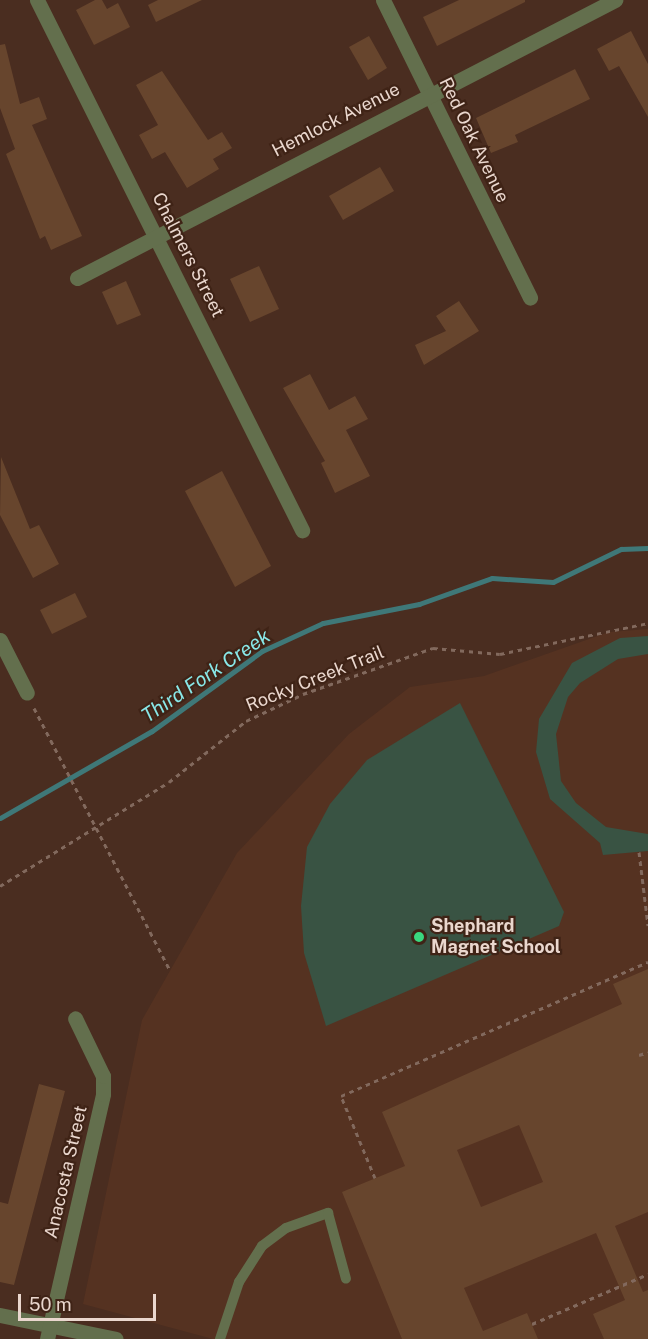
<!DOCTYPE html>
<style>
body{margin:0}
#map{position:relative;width:648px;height:1339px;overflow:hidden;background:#4a2d20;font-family:"Public Sans",sans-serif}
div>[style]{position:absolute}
.built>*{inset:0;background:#553221}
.green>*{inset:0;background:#395343}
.stream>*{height:5px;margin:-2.5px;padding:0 2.5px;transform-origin:2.5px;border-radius:2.5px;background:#3f7878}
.building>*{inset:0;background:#67452d}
.path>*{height:3px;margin-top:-1.5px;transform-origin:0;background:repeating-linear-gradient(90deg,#82695d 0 4.5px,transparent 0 9px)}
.service>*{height:10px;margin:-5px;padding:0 5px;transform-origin:5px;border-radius:5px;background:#636f4d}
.minor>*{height:15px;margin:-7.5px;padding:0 7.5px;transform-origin:7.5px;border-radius:7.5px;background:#636f4d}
.dots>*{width:16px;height:16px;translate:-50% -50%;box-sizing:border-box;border:3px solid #3f2316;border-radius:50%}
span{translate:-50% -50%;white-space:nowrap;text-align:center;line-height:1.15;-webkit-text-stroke:4.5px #3f2316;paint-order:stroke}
.street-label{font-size:18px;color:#ead7ce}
.poi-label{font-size:18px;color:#ead7ce;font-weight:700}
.left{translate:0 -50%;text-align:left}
.water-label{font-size:20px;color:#89e8e8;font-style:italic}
.scale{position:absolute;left:18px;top:1294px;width:138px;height:27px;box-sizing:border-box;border:3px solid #ead7ce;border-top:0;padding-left:8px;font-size:18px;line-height:21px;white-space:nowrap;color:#ead7ce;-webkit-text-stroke:4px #3f2316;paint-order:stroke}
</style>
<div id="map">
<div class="built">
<div style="clip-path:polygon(648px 629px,648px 1339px,213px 1339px,83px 1304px,142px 1020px,237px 853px,349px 734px,410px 687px,484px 676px,609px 632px)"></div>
</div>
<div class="green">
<div style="clip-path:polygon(648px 636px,648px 654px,618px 659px,580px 683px,568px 697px,556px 734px,561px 781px,576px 803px,606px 827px,648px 834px,648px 851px,603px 855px,600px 843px,550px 799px,536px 752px,539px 719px,572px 663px,620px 638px)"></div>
<div style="clip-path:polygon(460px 703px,564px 912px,559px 926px,326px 1026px,304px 953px,301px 906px,307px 847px,330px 804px,367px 760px)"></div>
</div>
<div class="stream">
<div style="left:0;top:818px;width:175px;rotate:-29.8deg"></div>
<div style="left:152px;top:731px;width:136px;rotate:-36deg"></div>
<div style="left:262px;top:651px;width:67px;rotate:-24.7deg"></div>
<div style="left:323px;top:623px;width:98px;rotate:-11.2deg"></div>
<div style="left:419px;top:604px;width:77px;rotate:-19.6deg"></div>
<div style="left:492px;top:578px;width:61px;rotate:3.8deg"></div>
<div style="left:553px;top:582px;width:76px;rotate:-25.9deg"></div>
<div style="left:621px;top:549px;width:27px;rotate:-2deg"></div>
</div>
<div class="building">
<div style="clip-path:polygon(95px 0,102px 0,107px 9px,118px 3px,130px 27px,94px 45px,76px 10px)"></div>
<div style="clip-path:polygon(158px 0,202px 0,156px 22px,148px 5px)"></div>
<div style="clip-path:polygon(459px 0,525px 0,525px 2px,437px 46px,423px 17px)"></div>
<div style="clip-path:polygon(631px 31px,648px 64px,648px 117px,619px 66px,609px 71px,597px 49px)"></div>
<div style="clip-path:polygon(369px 36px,387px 68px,368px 80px,349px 47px)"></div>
<div style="clip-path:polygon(5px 44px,20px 104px,39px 97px,47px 119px,32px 125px,82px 236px,51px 250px,45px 236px,40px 239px,6px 154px,15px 149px,0 108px,0 45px)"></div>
<div style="clip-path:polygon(575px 69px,590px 99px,515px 135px,518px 142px,491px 153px,476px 118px)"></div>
<div style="clip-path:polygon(162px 71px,208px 140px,222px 132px,232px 148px,213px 159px,219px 169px,187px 188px,165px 152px,152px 159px,139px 135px,158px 125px,136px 85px)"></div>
<div style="clip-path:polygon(380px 167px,394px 191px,343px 220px,329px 196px)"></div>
<div style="clip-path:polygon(259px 266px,279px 309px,250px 322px,230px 279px)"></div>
<div style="clip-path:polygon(126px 281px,141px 315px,117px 325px,102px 292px)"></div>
<div style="clip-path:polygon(459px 301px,479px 331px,424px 365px,415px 345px,446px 331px,436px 316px)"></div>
<div style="clip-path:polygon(310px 374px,329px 410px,355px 396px,368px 419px,346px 430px,370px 476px,335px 493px,321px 463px,325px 461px,283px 388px)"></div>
<div style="clip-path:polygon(1px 457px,30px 529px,39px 525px,59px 564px,33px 578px,0 515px)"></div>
<div style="clip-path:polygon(222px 471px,271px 566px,235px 587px,185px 491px)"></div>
<div style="clip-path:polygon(75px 593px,87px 617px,52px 634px,40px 610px)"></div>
<div style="clip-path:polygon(evenodd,648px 969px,648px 1212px,615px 1226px,643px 1292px,648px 1290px,648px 1339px,604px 1339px,593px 1314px,625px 1300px,596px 1233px,464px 1288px,483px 1331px,527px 1313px,538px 1339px,402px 1339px,342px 1192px,405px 1166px,382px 1112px,622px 1004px,613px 984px,648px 969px,519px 1125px,543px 1182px,481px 1207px,457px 1150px,519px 1125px)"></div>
<div style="clip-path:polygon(39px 1084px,65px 1091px,14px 1285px,0 1282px,0 1202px,8px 1204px)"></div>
</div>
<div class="path">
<div style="left:34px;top:708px;width:295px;rotate:62.6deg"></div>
<div style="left:639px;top:852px;width:74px;rotate:83deg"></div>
<div style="left:0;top:886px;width:198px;rotate:-31.6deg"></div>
<div style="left:169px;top:782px;width:98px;rotate:-38.4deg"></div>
<div style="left:246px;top:721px;width:63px;rotate:-25.3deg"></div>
<div style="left:303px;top:694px;width:138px;rotate:-19.5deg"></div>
<div style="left:433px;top:648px;width:67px;rotate:5.1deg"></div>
<div style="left:500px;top:654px;width:151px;rotate:-11.8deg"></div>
<div style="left:639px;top:1055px;width:9px;rotate:-18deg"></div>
<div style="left:375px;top:1178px;width:89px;rotate:-112.5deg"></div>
<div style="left:341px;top:1096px;width:335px;rotate:-23.6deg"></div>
<div style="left:532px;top:1324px;width:126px;rotate:-23.3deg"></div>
</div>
<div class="service">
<div style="left:220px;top:1339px;width:60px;rotate:-71.6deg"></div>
<div style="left:239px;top:1282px;width:43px;rotate:-57.4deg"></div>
<div style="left:262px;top:1246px;width:30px;rotate:-37deg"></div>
<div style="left:286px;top:1228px;width:45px;rotate:-19.7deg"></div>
<div style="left:328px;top:1213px;width:68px;rotate:74.7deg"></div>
</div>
<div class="minor">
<div style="left:37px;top:0;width:593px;rotate:63.43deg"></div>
<div style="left:383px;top:0;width:332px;rotate:63.7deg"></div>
<div style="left:77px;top:278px;width:606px;rotate:-27.33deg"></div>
<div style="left:0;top:640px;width:59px;rotate:63deg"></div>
<div style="left:0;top:1315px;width:118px;rotate:11.7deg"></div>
<div style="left:47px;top:1339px;width:251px;rotate:-77.1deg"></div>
<div style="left:103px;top:1094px;width:18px;rotate:-90deg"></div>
<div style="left:103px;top:1076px;width:64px;rotate:-115.8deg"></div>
</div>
<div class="dots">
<div style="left:419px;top:937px;background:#3ad77f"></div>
</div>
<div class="street-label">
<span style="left:336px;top:120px;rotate:-27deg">Hemlock Avenue</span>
<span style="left:474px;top:140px;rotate:64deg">Red Oak Avenue</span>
<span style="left:188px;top:255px;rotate:63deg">Chalmers Street</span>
<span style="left:315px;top:679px;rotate:-22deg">Rocky Creek Trail</span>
<span style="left:66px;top:1172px;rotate:-77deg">Anacosta Street</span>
</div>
<div class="poi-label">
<span class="left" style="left:431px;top:937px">Shephard<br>Magnet School</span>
</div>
<div class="water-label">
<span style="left:206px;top:676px;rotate:-34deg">Third Fork Creek</span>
</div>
<div class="scale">50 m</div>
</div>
